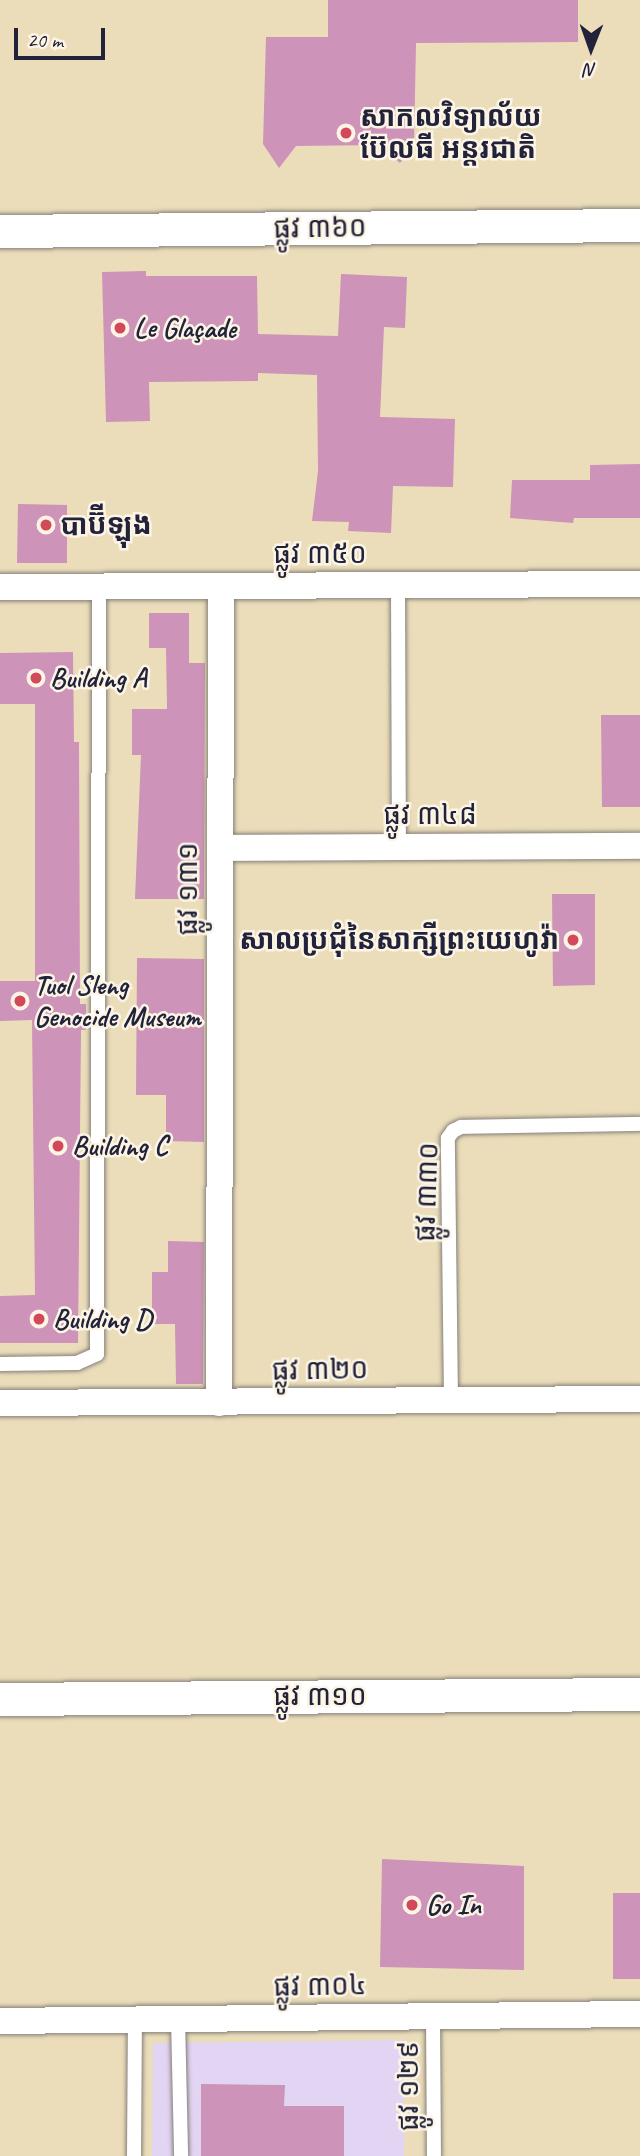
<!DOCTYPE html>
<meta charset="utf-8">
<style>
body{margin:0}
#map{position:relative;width:640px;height:2156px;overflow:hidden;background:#ebddba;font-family:Caveat,"Noto Sans Khmer",sans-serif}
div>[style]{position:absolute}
.built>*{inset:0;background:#e2d4f3}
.building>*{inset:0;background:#cd93b8}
.roads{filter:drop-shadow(0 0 2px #86807a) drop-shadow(0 0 2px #86807a)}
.service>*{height:14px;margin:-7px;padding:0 7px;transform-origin:7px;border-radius:7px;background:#fff}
.minor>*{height:26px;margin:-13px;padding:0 13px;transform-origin:13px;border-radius:13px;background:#fff}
.tertiary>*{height:33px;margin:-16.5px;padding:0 16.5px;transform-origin:16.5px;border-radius:16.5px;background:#fff}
.dots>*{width:19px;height:19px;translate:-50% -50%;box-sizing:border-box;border:4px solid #fcf5e5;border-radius:50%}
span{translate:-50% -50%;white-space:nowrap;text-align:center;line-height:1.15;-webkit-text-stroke:5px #fcf5e5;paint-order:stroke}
.poi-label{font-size:28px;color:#22223b;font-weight:700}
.left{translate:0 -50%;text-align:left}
.right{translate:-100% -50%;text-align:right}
.street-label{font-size:28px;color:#22223b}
.north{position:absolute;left:556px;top:14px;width:70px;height:70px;-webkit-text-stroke:5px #fcf5e5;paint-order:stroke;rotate:181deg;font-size:19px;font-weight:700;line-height:28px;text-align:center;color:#22223b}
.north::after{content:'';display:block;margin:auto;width:24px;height:32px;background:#22223b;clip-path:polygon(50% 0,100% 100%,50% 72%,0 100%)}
.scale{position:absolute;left:14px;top:28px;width:91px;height:32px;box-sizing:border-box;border:4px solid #22223b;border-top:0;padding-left:9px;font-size:21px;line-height:24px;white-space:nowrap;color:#22223b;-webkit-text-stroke:5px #fcf5e5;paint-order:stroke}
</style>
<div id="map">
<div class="built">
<div style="clip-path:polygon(404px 2040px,404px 2156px,152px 2156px,153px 2043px)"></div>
</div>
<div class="building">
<div style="clip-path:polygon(328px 0,578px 0,578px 42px,416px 43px,414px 145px,400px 163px,379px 145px,296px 146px,279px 168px,263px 144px,266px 37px,328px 37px)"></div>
<div style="clip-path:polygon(146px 271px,146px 276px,257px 276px,258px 334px,338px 336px,341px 274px,407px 277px,405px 328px,384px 327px,380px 417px,455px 419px,453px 487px,393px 486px,391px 533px,348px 531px,349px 522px,312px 521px,318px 471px,317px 375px,258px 373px,258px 381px,149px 382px,150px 421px,106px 422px,102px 272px)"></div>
<div style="clip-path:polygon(640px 464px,640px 518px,574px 518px,573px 523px,510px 518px,512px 480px,590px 480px,590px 465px)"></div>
<div style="clip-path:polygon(18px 504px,67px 505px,67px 563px,17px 563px)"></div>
<div style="clip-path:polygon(149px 613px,189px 613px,189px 663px,205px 663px,204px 899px,135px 899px,141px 755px,132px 755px,132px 709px,167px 709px,166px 648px,149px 648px)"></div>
<div style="clip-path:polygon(73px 652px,74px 742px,79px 742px,80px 1004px,86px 1004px,86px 1030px,81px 1030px,78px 1343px,0 1343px,0 1296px,35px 1295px,32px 1020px,0 1021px,0 981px,35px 981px,35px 704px,0 704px,0 653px)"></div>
<div style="clip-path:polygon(601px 715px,640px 715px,640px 807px,602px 807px)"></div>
<div style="clip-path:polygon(552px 894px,595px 894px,595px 985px,553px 986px)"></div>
<div style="clip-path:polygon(137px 958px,204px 959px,204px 1142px,166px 1141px,166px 1095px,136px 1095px)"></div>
<div style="clip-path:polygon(168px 1241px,204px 1242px,203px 1384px,176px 1384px,175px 1324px,152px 1324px,152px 1272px,168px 1272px)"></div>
<div style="clip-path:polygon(382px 1859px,524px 1866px,524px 1970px,380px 1967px)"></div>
<div style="clip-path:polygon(613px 1893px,640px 1893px,640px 1979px,613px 1979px)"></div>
<div style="clip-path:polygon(201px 2084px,285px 2085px,284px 2106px,344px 2106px,344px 2156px,201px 2156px)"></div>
</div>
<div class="roads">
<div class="service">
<div style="left:398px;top:585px;width:262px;rotate:89.8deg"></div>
<div style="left:0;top:1364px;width:77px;rotate:-0.7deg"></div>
<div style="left:77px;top:1363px;width:22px;rotate:-24deg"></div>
<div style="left:97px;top:1354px;width:767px;rotate:-89.85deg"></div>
<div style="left:451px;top:1400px;width:262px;rotate:-90.7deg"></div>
<div style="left:448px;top:1138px;width:9px;rotate:-54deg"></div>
<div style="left:453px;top:1131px;width:9px;rotate:-27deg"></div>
<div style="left:461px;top:1127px;width:179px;rotate:-1deg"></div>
<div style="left:433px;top:2017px;width:139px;rotate:89.6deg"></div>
<div style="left:178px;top:2019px;width:137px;rotate:88.7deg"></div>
<div style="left:134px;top:2156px;width:136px;rotate:-89.6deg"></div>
</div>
<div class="minor">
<div style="left:0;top:587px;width:640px;rotate:-0.27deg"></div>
<div style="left:220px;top:848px;width:420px;rotate:-0.3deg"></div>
<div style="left:0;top:1403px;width:640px;rotate:-0.36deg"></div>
<div style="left:219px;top:1403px;width:817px;rotate:-89.86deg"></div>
<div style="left:0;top:2021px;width:640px;rotate:-0.63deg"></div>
</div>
<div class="tertiary">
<div style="left:0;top:231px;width:640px;rotate:-0.54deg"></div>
<div style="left:0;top:1699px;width:640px;rotate:-0.45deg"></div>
</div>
</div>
<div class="dots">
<div style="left:346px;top:133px;background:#d1495b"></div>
<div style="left:120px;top:328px;background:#d1495b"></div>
<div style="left:46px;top:525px;background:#d1495b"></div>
<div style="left:36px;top:678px;background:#d1495b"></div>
<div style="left:573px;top:940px;background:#d1495b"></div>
<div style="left:20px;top:1001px;background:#d1495b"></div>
<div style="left:58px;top:1146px;background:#d1495b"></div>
<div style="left:39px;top:1319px;background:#d1495b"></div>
<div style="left:412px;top:1905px;background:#d1495b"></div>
</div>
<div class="poi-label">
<span class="left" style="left:360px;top:133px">សាកលវិទ្យាល័យ<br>ប៊ែលធី អន្តរជាតិ</span>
<span class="left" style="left:134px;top:328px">Le Glaçade</span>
<span class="left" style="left:60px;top:525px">បាប៊ីឡុង</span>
<span class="left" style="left:50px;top:678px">Building A</span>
<span class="right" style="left:559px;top:940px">សាលប្រជុំនៃសាក្សីព្រះយេហូវ៉ា</span>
<span class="left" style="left:34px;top:1001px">Tuol Sleng<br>Genocide Museum</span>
<span class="left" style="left:72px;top:1146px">Building C</span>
<span class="left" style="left:53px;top:1319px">Building D</span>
<span class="left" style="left:426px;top:1905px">Go In</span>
</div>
<div class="street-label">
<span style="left:320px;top:228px;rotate:-1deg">ផ្លូវ ៣៦០</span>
<span style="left:320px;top:554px">ផ្លូវ ៣៥០</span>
<span style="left:430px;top:815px">ផ្លូវ ៣៤៨</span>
<span style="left:188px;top:889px;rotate:-90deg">ផ្លូវ ១៣១</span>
<span style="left:427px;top:1192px;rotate:-88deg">ផ្លូវ ៣៣០</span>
<span style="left:320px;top:1370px;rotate:-1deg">ផ្លូវ ៣២០</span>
<span style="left:320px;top:1696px">ផ្លូវ ៣១០</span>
<span style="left:320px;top:1986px;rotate:-1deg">ផ្លូវ ៣០៤</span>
<span style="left:409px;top:2086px;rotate:-90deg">ផ្លូវ ១២៩</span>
</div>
<div class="north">N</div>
<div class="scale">20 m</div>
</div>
